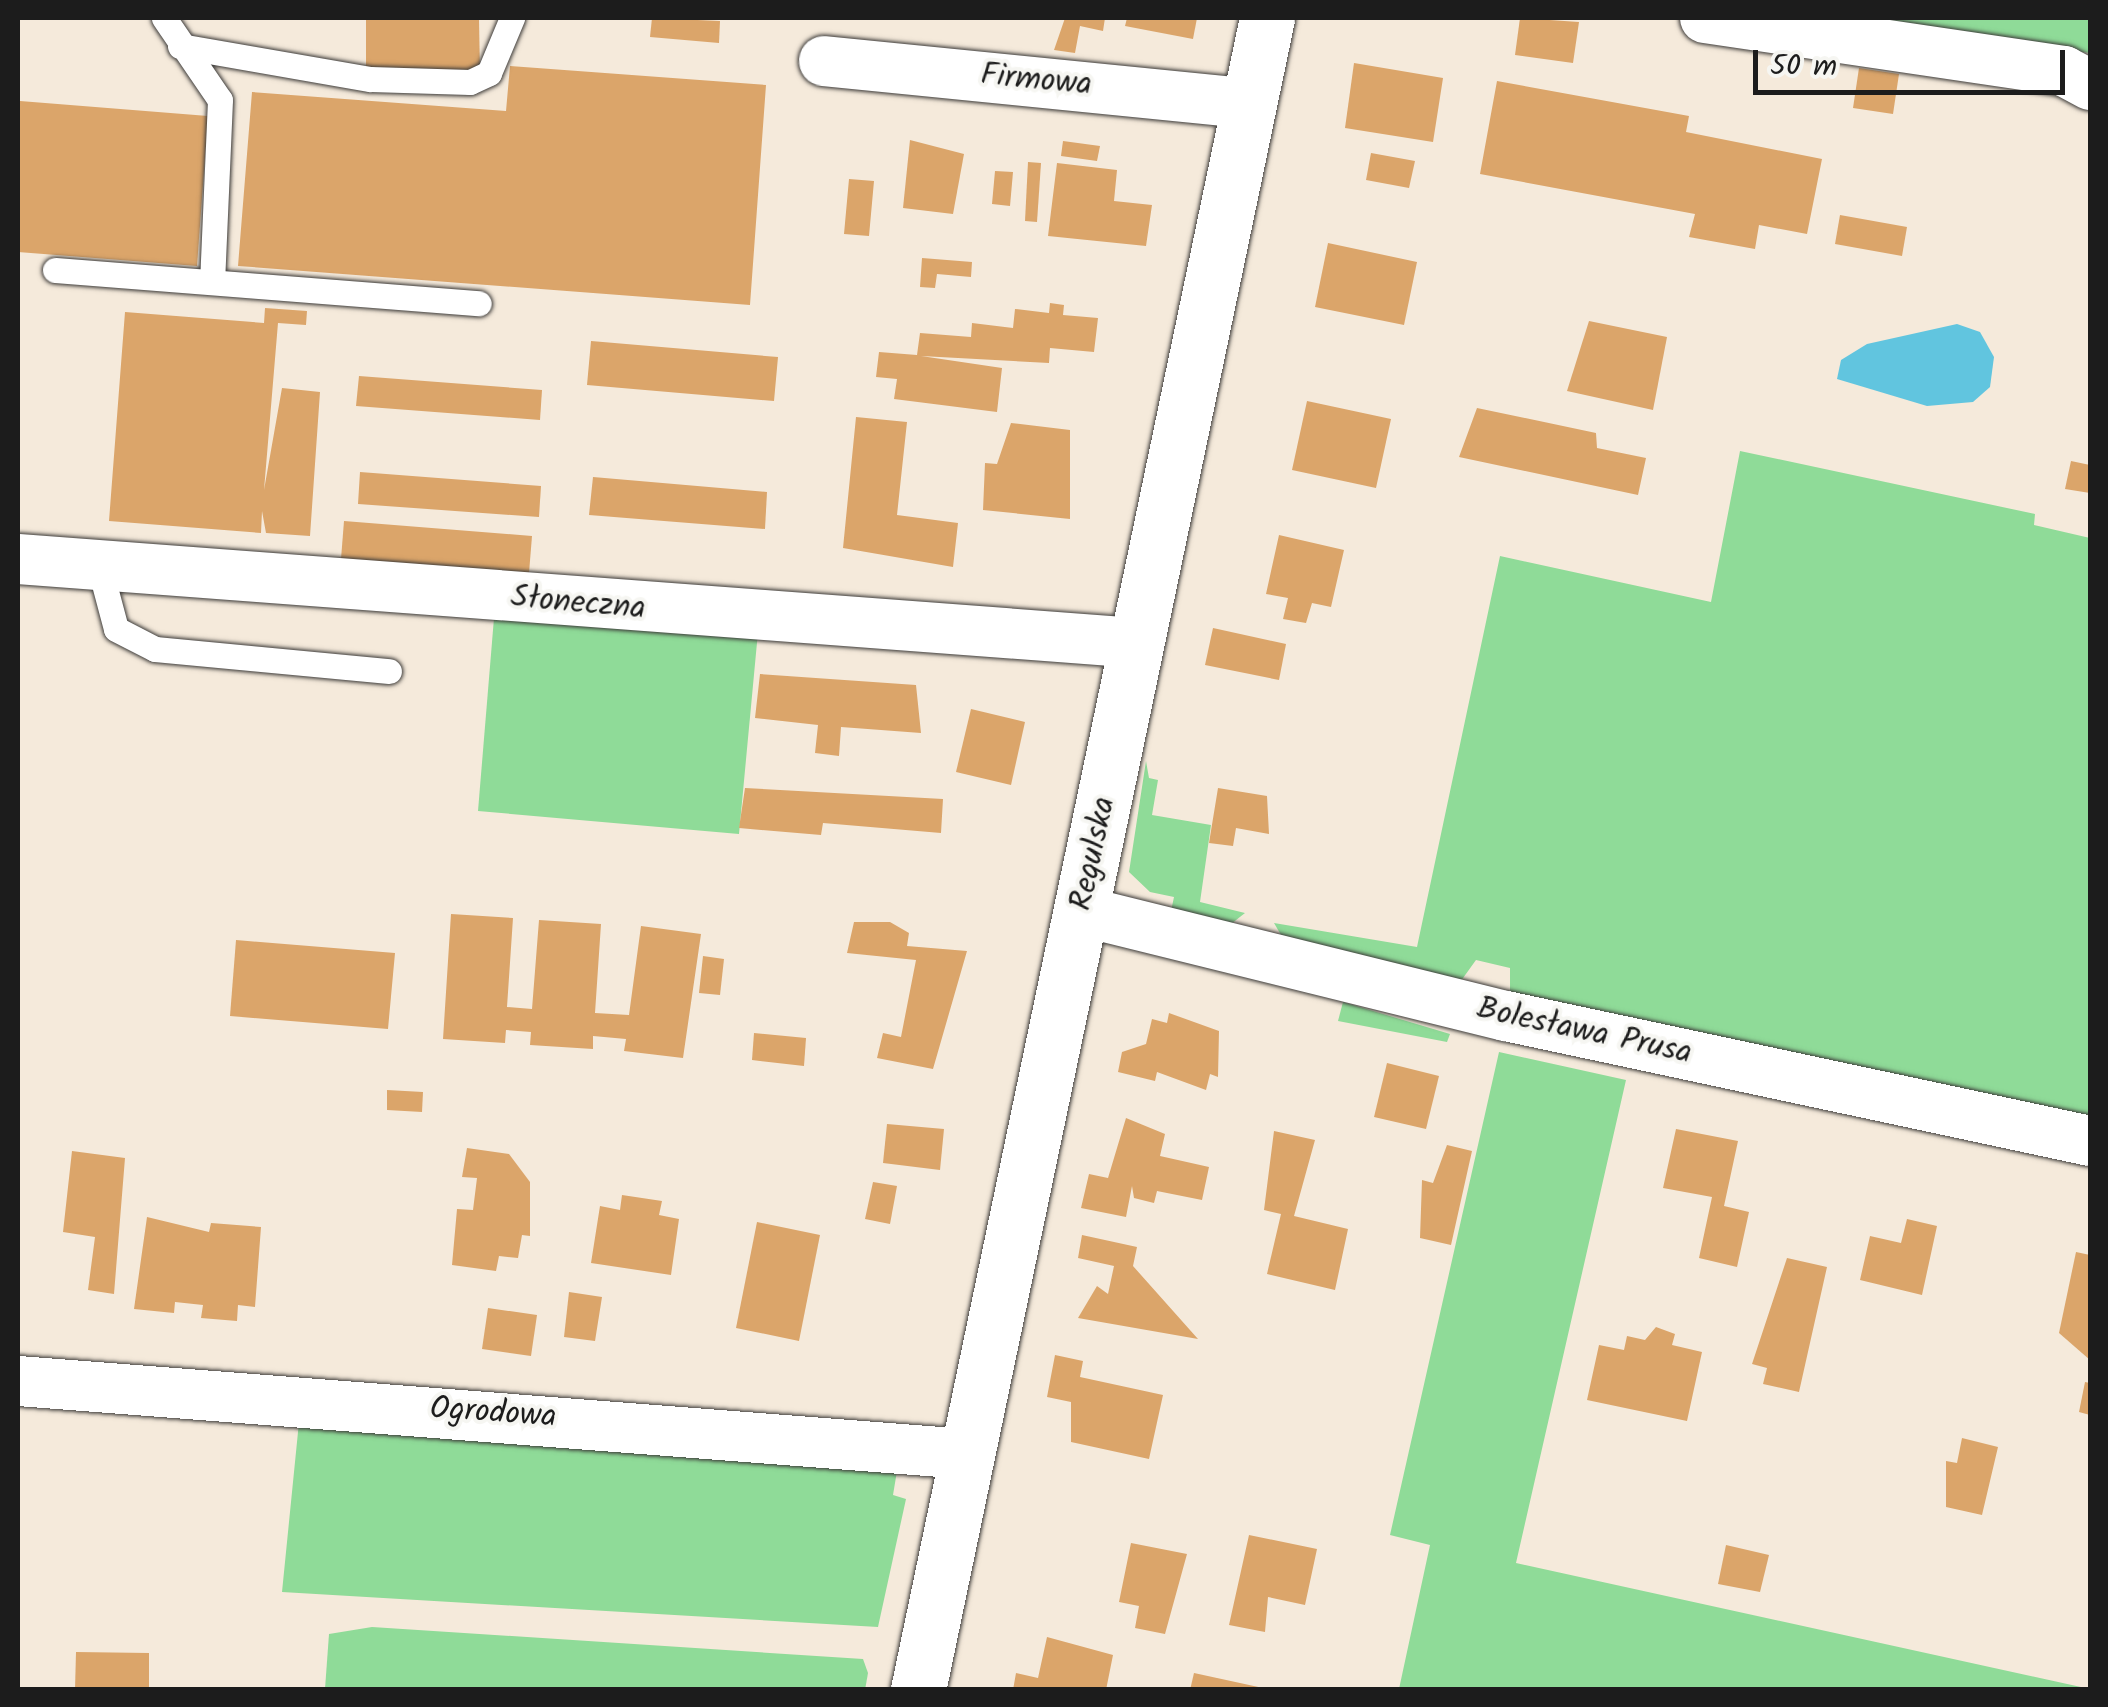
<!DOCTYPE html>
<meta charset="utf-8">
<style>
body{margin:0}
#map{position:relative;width:2108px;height:1707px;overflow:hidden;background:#f5eadb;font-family:Kalam,sans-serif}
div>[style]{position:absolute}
.green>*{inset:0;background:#8fdb98}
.water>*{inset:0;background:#61c5df}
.building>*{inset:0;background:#dba56a}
.roads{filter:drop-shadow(0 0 2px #3d3b39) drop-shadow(0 0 2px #3d3b39)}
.service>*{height:25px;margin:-12.5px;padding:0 12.5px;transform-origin:12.5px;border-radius:12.5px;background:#fff}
.minor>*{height:50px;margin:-25px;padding:0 25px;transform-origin:25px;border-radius:25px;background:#fff}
.tertiary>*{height:55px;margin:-27.5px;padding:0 27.5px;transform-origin:27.5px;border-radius:27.5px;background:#fff}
span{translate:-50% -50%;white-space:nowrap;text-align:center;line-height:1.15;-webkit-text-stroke:8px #f6f6f2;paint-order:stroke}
.street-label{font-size:32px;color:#1c1c1c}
.frame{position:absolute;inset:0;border:20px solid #1c1c1c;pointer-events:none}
.scale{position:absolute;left:1753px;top:50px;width:312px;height:45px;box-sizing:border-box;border:5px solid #1c1c1c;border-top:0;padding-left:12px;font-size:30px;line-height:35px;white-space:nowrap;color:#1c1c1c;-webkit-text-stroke:8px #f6f6f2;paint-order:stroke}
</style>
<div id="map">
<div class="green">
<div style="clip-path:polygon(1839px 18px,2090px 18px,2090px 53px,1925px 30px)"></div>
<div style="clip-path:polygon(1740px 451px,2035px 514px,2034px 525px,2090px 538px,2090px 1123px,1510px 999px,1510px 968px,1476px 960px,1458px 985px,1281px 935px,1274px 923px,1417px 947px,1500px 556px,1711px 602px)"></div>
<div style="clip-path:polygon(494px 618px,758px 632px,739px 834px,478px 811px)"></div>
<div style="clip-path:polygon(1146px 761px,1149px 778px,1158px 780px,1152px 815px,1211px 825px,1200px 902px,1245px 913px,1231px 924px,1171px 911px,1174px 897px,1150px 892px,1129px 872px)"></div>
<div style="clip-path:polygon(1343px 1002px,1450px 1034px,1447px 1042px,1338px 1021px)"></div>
<div style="clip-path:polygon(1499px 1052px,1626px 1080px,1516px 1563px,2090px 1689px,1399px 1689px,1430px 1545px,1390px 1535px)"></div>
<div style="clip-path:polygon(299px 1422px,897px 1471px,893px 1495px,906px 1499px,878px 1627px,282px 1592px)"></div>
<div style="clip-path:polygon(372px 1627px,863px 1659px,868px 1673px,865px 1690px,325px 1689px,329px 1634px)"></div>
</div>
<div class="water">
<div style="clip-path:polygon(1957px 324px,1980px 332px,1994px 357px,1990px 387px,1973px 402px,1927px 406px,1837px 379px,1841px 360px,1867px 344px)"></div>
</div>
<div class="building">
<div style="clip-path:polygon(366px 18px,479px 18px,480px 76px,366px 75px)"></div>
<div style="clip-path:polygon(652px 18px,720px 21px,719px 43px,650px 37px)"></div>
<div style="clip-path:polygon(1065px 18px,1105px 18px,1103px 31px,1080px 26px,1075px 53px,1054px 50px)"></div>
<div style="clip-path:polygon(1127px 18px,1197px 18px,1193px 39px,1125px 26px)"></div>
<div style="clip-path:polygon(1520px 18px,1579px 22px,1573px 63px,1515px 55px)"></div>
<div style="clip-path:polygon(1354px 63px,1443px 78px,1433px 142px,1345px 128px)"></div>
<div style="clip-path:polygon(510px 66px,766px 85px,750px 305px,238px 266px,252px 92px,506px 111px)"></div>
<div style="clip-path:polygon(1859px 68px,1899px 74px,1893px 114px,1853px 108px)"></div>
<div style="clip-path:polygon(1497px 81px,1689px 116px,1686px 132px,1822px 159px,1807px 234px,1759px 225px,1755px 249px,1689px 237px,1695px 214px,1480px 174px)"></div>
<div style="clip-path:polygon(20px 101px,208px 116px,197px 266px,18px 252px)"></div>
<div style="clip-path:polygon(910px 140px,964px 154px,953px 214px,903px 208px)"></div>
<div style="clip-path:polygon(1063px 141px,1100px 146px,1097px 161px,1061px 156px)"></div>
<div style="clip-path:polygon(1371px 153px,1415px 161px,1409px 188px,1366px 180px)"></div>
<div style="clip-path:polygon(1028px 162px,1041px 163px,1037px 222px,1025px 221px)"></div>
<div style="clip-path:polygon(1057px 163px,1117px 170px,1114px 201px,1152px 205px,1146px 246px,1048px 236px)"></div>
<div style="clip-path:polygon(995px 171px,1013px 172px,1010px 206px,992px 204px)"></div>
<div style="clip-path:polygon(849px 179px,874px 181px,869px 236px,844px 234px)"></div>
<div style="clip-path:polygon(1840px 215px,1907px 227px,1902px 256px,1835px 244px)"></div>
<div style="clip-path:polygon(1328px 243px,1417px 262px,1404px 325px,1315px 307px)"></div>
<div style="clip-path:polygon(922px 258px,972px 262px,971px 277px,937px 274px,935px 288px,920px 287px)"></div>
<div style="clip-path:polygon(1050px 303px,1064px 305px,1063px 315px,1098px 318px,1094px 352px,1050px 348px,1049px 363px,921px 356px,1002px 368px,997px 412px,894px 399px,897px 379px,876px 377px,879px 352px,917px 355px,920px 333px,971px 337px,972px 323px,1013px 328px,1015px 309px,1049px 313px)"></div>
<div style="clip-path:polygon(265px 308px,307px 311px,306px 325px,278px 323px,264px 490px,282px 388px,320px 392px,310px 536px,266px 533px,262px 511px,261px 533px,109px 521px,125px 312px,264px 323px)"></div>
<div style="clip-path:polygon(1589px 321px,1667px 337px,1653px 410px,1567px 391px)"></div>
<div style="clip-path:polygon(591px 341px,778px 357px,774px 401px,587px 385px)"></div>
<div style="clip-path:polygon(359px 376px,542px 390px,540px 420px,356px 406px)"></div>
<div style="clip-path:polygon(1307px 401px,1391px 419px,1376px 488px,1292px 470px)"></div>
<div style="clip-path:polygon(1477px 408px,1596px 433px,1597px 448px,1646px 458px,1638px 495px,1459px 457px)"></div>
<div style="clip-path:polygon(856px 417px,907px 422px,897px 515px,958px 523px,953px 567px,843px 548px)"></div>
<div style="clip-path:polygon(1011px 423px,1070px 430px,1070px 519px,983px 510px,985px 463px,997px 464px)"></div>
<div style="clip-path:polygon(2071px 461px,2090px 465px,2090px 493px,2065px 489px)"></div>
<div style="clip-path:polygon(360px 472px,541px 486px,539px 517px,358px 504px)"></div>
<div style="clip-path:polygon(593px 477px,767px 492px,765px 529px,589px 515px)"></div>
<div style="clip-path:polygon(344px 521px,532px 536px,529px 573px,341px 559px)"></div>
<div style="clip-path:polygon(1279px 535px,1344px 550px,1331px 607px,1312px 603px,1306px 623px,1283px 619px,1288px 598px,1266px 594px)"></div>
<div style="clip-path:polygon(1213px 628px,1286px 644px,1279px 680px,1205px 665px)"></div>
<div style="clip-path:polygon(760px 674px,916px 685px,921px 733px,841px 727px,839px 756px,815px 753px,818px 725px,755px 718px)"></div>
<div style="clip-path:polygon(971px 709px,1025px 722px,1011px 785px,956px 772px)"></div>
<div style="clip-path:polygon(745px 788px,943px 799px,941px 833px,823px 823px,821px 835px,739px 828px)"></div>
<div style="clip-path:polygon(1218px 788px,1267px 796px,1269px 834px,1236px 828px,1233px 846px,1209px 843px)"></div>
<div style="clip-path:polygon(451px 914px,513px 918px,507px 1007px,532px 1009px,539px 920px,601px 924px,595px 1013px,629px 1015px,641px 926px,701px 934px,683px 1058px,624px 1051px,626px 1039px,593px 1036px,593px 1049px,530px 1045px,531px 1032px,506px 1030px,505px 1043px,443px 1039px)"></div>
<div style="clip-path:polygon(854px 922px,890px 922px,909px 933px,907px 946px,967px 951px,933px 1069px,877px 1058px,883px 1033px,901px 1037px,916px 960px,847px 953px)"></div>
<div style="clip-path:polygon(236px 940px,395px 953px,388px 1029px,230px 1016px)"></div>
<div style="clip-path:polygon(703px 956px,724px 959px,720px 995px,699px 993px)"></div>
<div style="clip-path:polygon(1169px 1013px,1219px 1031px,1218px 1077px,1210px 1074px,1206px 1090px,1157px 1072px,1155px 1081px,1118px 1072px,1122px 1052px,1146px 1044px,1152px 1019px,1167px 1023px)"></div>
<div style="clip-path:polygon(754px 1033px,806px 1038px,804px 1066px,752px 1060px)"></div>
<div style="clip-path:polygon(1387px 1063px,1439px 1076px,1426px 1129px,1374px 1117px)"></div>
<div style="clip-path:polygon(387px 1090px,423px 1092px,422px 1112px,387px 1110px)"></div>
<div style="clip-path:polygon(1126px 1118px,1165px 1134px,1160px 1156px,1209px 1167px,1202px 1200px,1157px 1191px,1154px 1203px,1134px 1198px,1132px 1186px,1126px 1217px,1081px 1208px,1089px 1174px,1108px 1178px)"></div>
<div style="clip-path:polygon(887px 1124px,944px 1129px,940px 1170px,883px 1163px)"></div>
<div style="clip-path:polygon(1676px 1129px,1738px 1141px,1724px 1206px,1749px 1212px,1737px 1267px,1699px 1258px,1712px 1197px,1663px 1188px)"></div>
<div style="clip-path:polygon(1274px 1131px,1315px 1140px,1294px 1216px,1348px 1229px,1335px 1290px,1267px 1274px,1281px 1214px,1264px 1210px)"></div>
<div style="clip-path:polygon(1447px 1145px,1472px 1151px,1451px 1245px,1420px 1238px,1422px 1180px,1433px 1183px)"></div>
<div style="clip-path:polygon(467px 1148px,509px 1154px,530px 1182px,530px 1236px,522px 1235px,518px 1258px,499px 1256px,496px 1271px,452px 1265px,457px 1209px,473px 1210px,477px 1178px,462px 1177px)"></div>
<div style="clip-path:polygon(72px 1151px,125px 1158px,114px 1294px,88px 1290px,95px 1237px,63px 1232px)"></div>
<div style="clip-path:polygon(873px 1182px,897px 1186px,890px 1224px,865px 1219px)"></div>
<div style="clip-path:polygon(622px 1195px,662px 1201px,659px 1215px,679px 1219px,671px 1275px,591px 1263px,600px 1206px,620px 1210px)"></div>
<div style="clip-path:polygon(147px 1217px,209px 1232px,211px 1223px,261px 1227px,255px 1307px,238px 1305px,237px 1321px,201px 1318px,203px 1305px,175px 1302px,174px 1313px,134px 1309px)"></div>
<div style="clip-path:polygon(1907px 1219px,1937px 1226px,1922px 1295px,1860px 1280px,1870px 1236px,1901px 1243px)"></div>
<div style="clip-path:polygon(757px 1222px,820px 1235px,799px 1341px,736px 1328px)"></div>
<div style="clip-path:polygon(1082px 1235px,1137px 1247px,1133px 1266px,1198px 1339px,1078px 1318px,1097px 1286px,1108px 1294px,1114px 1266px,1078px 1258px)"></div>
<div style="clip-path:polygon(2076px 1252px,2090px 1255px,2090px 1360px,2059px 1333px)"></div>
<div style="clip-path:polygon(1787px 1258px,1827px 1267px,1799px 1392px,1763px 1384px,1767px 1368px,1752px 1364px)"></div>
<div style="clip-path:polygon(569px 1292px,602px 1297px,595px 1341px,564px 1337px)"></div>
<div style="clip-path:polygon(488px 1308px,537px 1315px,531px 1356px,482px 1349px)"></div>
<div style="clip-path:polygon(1656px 1327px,1675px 1334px,1672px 1345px,1702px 1352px,1687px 1421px,1587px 1400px,1599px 1345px,1624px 1350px,1627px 1336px,1645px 1340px)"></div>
<div style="clip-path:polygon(1055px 1355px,1083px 1361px,1080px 1377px,1163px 1395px,1149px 1459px,1071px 1442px,1071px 1402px,1047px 1397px)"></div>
<div style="clip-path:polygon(2085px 1382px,2090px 1383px,2090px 1415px,2079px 1412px)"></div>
<div style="clip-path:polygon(1962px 1438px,1998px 1447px,1982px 1515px,1946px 1507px,1946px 1461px,1957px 1463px)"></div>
<div style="clip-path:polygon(1249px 1535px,1317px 1549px,1305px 1605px,1268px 1597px,1265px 1632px,1229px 1625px)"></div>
<div style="clip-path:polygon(1131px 1543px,1187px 1554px,1165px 1634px,1135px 1628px,1139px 1606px,1119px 1602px)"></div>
<div style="clip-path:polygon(1726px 1545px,1769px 1555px,1760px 1592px,1718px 1584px)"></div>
<div style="clip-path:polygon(1047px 1637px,1113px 1655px,1106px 1690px,1013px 1690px,1016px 1673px,1038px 1678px)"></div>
<div style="clip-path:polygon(76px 1652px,149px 1653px,149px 1690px,75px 1690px)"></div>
<div style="clip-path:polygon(1194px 1673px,1263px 1688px,1263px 1690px,1190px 1690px)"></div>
</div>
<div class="roads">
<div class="service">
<div style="left:164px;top:18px;width:99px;rotate:55.7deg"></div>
<div style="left:220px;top:100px;width:181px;rotate:92.5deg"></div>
<div style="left:180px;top:46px;width:193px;rotate:9.9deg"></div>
<div style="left:370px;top:79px;width:100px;rotate:1.7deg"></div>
<div style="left:470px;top:82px;width:21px;rotate:-25deg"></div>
<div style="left:489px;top:73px;width:60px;rotate:-67.3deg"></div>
<div style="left:55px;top:270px;width:425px;rotate:4.5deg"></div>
<div style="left:99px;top:565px;width:66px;rotate:75.1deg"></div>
<div style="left:116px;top:629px;width:44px;rotate:27.1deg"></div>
<div style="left:155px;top:649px;width:235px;rotate:5.4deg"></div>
</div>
<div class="minor">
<div style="left:1705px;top:18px;width:363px;rotate:8.4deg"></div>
<div style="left:2064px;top:71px;width:30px;rotate:28deg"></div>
<div style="left:824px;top:61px;width:426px;rotate:5.7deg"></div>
<div style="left:18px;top:559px;width:1124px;rotate:4.29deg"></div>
<div style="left:1081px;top:911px;width:438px;rotate:13.9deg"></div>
<div style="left:1506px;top:1016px;width:597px;rotate:12.08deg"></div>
<div style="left:18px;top:1381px;width:952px;rotate:4.4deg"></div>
</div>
<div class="tertiary">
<div style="left:918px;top:1690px;width:1708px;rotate:-78.21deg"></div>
</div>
</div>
<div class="street-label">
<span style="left:1036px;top:81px;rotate:5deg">Firmowa</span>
<span style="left:578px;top:604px;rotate:5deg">Słoneczna</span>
<span style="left:1094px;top:854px;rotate:-78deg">Regulska</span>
<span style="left:1584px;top:1032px;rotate:12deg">Bolesława Prusa</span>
<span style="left:493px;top:1414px;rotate:4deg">Ogrodowa</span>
</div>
<div class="frame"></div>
<div class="scale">50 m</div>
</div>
